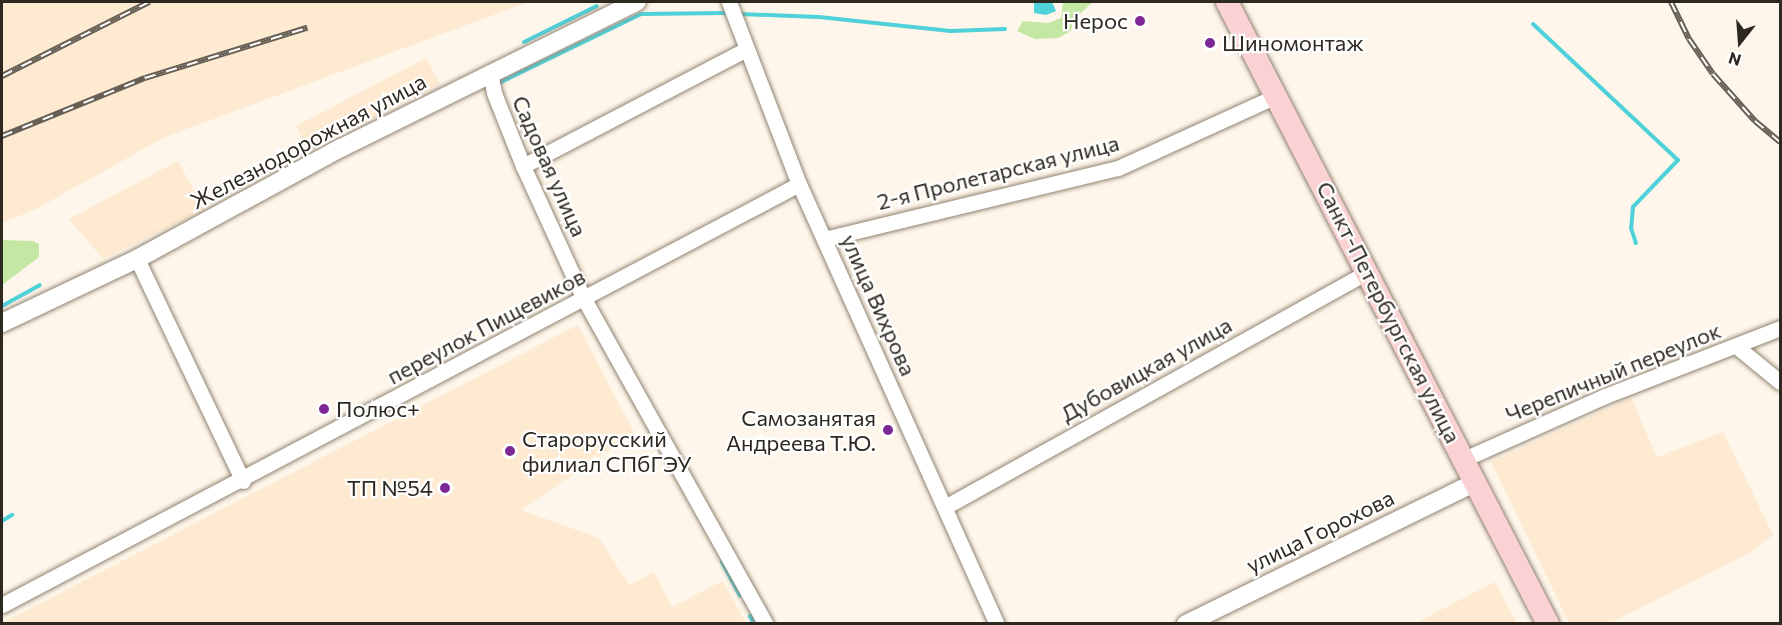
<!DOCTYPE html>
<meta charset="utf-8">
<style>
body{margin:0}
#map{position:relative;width:1782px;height:625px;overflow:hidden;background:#fef6ea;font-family:Commissioner,sans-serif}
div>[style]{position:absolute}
.built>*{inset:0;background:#fdead0}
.green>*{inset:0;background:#c5e7a4}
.water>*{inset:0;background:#4fd1da}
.stream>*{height:4px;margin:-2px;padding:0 2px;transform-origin:2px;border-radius:2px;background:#4fd1da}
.roads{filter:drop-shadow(0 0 2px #908371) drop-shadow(0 0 2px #908371)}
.minor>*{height:15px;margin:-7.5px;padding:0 7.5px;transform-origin:7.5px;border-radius:7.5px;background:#fff}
.tertiary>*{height:18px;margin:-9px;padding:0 9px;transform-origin:9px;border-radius:9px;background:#fff}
.primary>*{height:22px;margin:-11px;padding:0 11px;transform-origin:11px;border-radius:11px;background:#fad2d3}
.rail>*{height:6px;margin-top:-3px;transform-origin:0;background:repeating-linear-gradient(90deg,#fff 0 11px,#655f56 0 22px);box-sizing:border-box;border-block:2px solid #655f56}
.dots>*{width:16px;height:16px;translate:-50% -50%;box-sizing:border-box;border:3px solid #fff;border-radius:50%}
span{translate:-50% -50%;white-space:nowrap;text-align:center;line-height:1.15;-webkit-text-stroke:4.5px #fff;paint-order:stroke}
.poi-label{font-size:22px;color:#2d2820}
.right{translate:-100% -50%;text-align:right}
.left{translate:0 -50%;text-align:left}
.street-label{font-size:22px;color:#2d2820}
.frame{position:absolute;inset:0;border:3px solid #2d2820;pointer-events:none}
.north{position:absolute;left:1710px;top:12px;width:60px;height:60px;-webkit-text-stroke:4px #fff;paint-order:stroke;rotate:197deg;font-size:16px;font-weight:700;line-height:24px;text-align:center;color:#2d2820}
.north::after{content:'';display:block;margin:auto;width:21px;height:27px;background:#2d2820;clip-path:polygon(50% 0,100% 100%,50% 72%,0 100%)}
</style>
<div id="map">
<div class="built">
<div style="clip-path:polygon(2px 2px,528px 2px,165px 137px,36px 209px,2px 223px)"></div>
<div style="clip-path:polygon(426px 58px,440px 84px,309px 151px,296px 126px)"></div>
<div style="clip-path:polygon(178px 161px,204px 210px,103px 259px,69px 219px)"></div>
<div style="clip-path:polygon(578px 325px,634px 433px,521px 510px,599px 538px,629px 585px,654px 572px,672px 607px,723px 581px,746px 623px,2px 623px)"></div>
<div style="clip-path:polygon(1631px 398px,1657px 457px,1723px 432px,1773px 535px,1749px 553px,1610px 623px,1569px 623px,1491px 462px)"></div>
<div style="clip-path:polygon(1495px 582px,1517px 623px,1415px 623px)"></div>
</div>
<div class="green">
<div style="clip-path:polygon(1063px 2px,1093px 2px,1073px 20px,1071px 31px,1058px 38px,1035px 39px,1017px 31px,1023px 21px,1048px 23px,1061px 18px)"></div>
<div style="clip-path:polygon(2px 240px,33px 241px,39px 244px,39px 257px,2px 285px)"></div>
</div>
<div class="water">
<div style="clip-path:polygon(1052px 2px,1056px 11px,1046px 15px,1034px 13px,1034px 3px)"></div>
</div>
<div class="stream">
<div style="left:740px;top:14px;width:79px;rotate:2.2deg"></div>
<div style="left:819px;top:17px;width:132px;rotate:6.1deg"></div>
<div style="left:950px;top:31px;width:55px;rotate:-2.1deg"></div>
<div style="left:1533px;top:24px;width:199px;rotate:43.2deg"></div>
<div style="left:1678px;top:160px;width:65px;rotate:133.8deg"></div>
<div style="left:1633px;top:207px;width:21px;rotate:95deg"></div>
<div style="left:1631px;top:228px;width:16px;rotate:72deg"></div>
<div style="left:524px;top:42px;width:81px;rotate:-26.3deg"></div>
<div style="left:499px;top:83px;width:158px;rotate:-25.9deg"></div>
<div style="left:641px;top:14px;width:84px;rotate:-0.7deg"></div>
<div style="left:2px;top:306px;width:43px;rotate:-28.9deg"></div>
<div style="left:2px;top:521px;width:12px;rotate:-31deg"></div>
<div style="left:722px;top:562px;width:38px;rotate:62deg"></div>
<div style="left:750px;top:616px;width:9px;rotate:63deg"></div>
</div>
<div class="roads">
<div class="minor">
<div style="left:729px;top:2px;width:195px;rotate:69deg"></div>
<div style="left:799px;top:184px;width:482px;rotate:65.8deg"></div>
<div style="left:490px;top:72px;width:21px;rotate:79deg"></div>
<div style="left:494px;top:93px;width:79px;rotate:68.3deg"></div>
<div style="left:523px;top:166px;width:146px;rotate:65.4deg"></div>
<div style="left:584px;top:299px;width:372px;rotate:60.8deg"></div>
<div style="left:523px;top:166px;width:250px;rotate:-27.6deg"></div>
<div style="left:824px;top:239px;width:302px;rotate:-13.6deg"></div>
<div style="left:1118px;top:168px;width:176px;rotate:-24.5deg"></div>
<div style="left:137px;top:259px;width:246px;rotate:64.5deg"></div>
<div style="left:1736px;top:346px;width:57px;rotate:39.3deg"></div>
<div style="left:1464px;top:459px;width:154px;rotate:-24.1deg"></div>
<div style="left:1605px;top:396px;width:188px;rotate:-21.2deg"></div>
<div style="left:945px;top:507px;width:485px;rotate:-29.1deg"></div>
<div style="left:2px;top:605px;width:901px;rotate:-27.84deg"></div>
</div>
<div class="tertiary">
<div style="left:2px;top:323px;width:149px;rotate:-25.4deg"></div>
<div style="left:137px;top:259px;width:232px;rotate:-28.6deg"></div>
<div style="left:341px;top:148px;width:330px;rotate:-26.3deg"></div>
<div style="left:1186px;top:624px;width:323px;rotate:-26.1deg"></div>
</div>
<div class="primary">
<div style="left:1227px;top:2px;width:700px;rotate:62.7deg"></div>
</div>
</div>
<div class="rail">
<div style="left:1671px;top:2px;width:41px;rotate:64.1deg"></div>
<div style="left:1689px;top:39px;width:42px;rotate:55.6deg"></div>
<div style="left:1713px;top:74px;width:63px;rotate:48.2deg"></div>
<div style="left:1755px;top:121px;width:33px;rotate:40deg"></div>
<div style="left:2px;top:76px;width:165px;rotate:-26.7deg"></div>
<div style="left:2px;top:136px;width:154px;rotate:-22.1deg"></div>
<div style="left:145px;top:78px;width:170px;rotate:-17.2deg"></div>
</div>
<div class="dots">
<div style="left:1140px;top:21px;background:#7e2897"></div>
<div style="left:1210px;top:43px;background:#7e2897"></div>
<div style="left:324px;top:409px;background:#7e2897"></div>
<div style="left:888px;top:430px;background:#7e2897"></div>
<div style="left:510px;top:451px;background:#7e2897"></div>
<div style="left:445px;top:488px;background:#7e2897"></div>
</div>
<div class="poi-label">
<span class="right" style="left:1128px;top:21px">Нерос</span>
<span class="left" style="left:1222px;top:43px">Шиномонтаж</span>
<span class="left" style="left:336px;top:409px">Полюс+</span>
<span class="right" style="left:876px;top:430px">Самозанятая<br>Андреева Т.Ю.</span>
<span class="left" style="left:522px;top:451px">Старорусский<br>филиал СПбГЭУ</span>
<span class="right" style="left:433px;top:488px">ТП №54</span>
</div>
<div class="street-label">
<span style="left:308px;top:141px;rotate:-28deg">Железнодорожная улица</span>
<span style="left:550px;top:166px;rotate:66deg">Садовая улица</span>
<span style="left:998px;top:172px;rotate:-14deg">2-я Пролетарская улица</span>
<span style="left:879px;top:305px;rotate:66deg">улица Вихрова</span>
<span style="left:1389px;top:312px;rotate:63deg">Санкт-Петербургская улица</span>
<span style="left:486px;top:326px;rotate:-28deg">переулок Пищевиков</span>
<span style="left:1146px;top:369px;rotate:-29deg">Дубовицкая улица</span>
<span style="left:1613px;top:372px;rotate:-22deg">Черепичный переулок</span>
<span style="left:1320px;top:531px;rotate:-26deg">улица Горохова</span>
</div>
<div class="frame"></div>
<div class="north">N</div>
</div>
